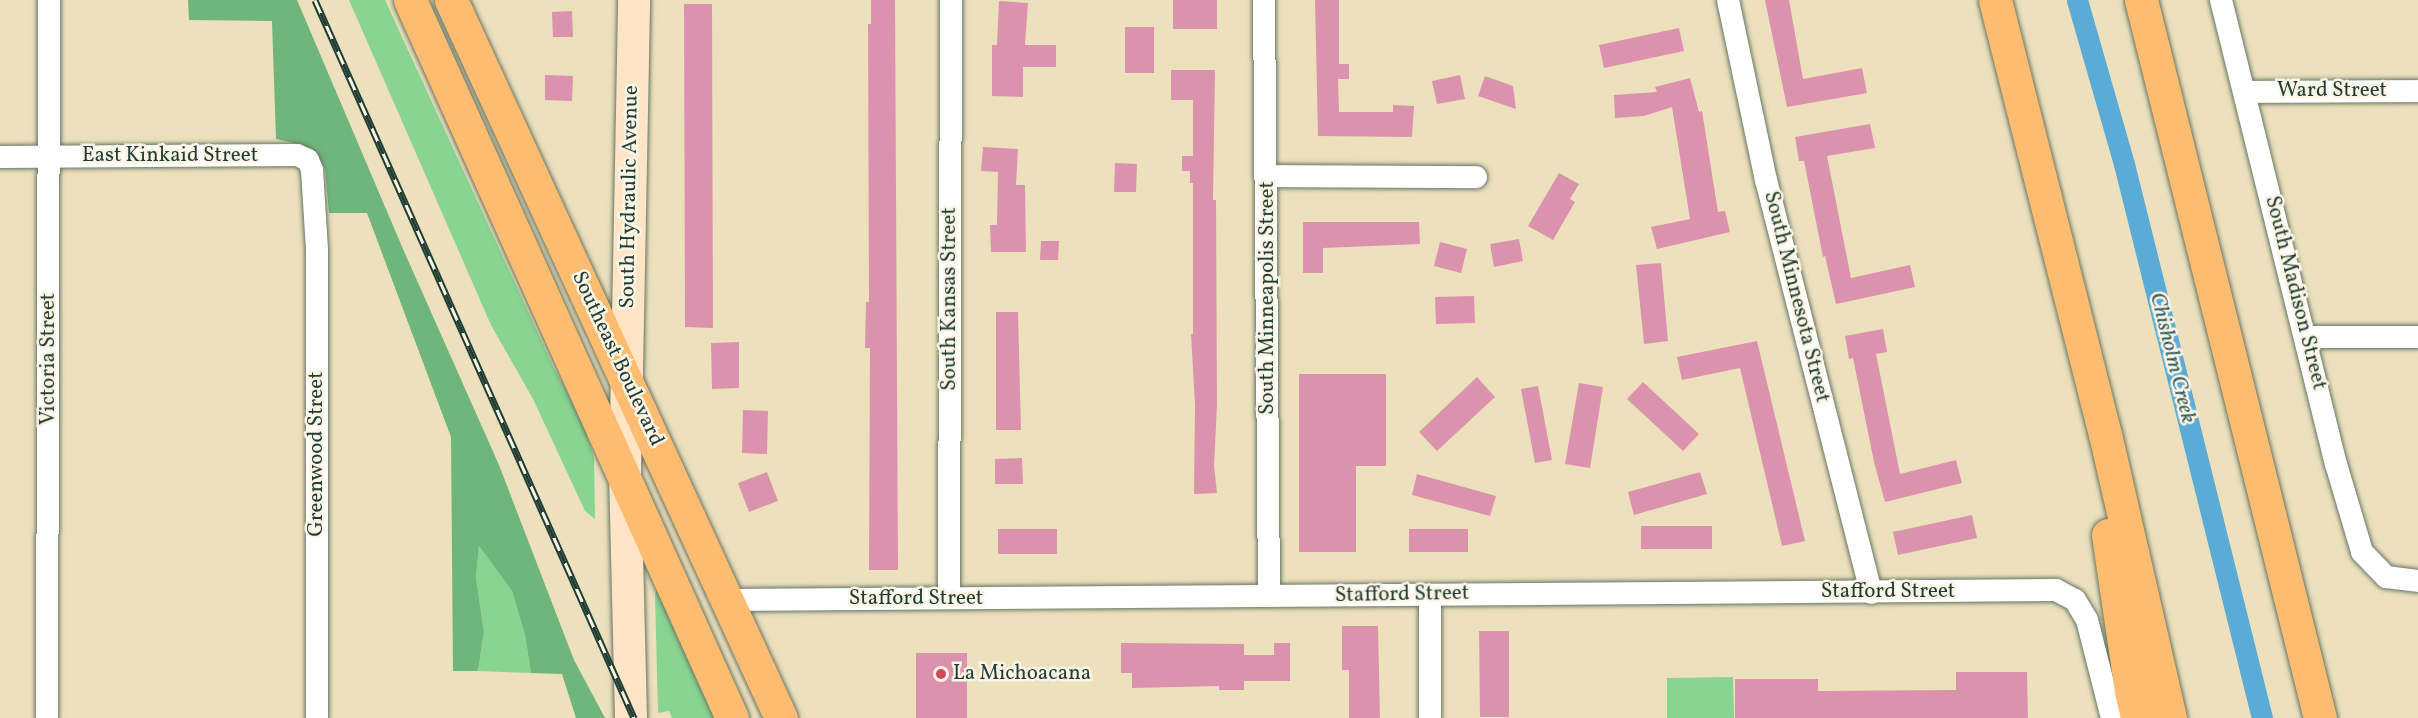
<!DOCTYPE html>
<style>
body{margin:0}
#map{position:relative;width:2418px;height:718px;overflow:hidden;background:#ece0bd;font-family:Vollkorn,serif}
div>[style]{position:absolute}
.green>*{inset:0;background:#89d491}
.forest>*{inset:0;background:#6eb67b}
.canal>*{height:21px;margin:-10.5px;padding:0 10.5px;transform-origin:10.5px;border-radius:10.5px;background:#5aabd5}
.building>*{inset:0;background:#db93ad}
.roads{filter:drop-shadow(0 0 2px #677664) drop-shadow(0 0 2px #677664)}
.street>*{height:22px;margin:-11px;padding:0 11px;transform-origin:11px;border-radius:11px;background:#fff}
.secondary>*{height:32px;margin:-16px;padding:0 16px;transform-origin:16px;border-radius:16px;background:#ffe4c6}
.primary>*{height:33px;margin:-16.5px;padding:0 16.5px;transform-origin:16.5px;border-radius:16.5px;background:#febc70}
.highway>*{height:33px;margin:-16.5px;padding:0 16.5px;transform-origin:16.5px;border-radius:16.5px;background:#febc70}
.rail>*{height:7px;margin-top:-3.5px;transform-origin:0;background:repeating-linear-gradient(90deg,#fcf5e5 0 14px,#1f3d34 0 28px);box-sizing:border-box;border-block:2px solid #1f3d34}
.dots>*{width:16px;height:16px;translate:-50% -50%;box-sizing:border-box;border:3px solid #fcf5e5;border-radius:50%}
span{translate:-50% -50%;white-space:nowrap;text-align:center;line-height:1.15;-webkit-text-stroke:5px #fcf5e5;paint-order:stroke}
.street-label{font-size:21px;color:#1f3d34}
.poi-label{font-size:21px;color:#1f3d34}
.left{translate:0 -50%;text-align:left}
.water-label{font-size:22px;color:#315e64;font-style:italic}
</style>
<div id="map">
<div class="green">
<div style="clip-path:polygon(349px 0,385px 0,554px 368px,582px 419px,594px 458px,595px 519px,585px 511px,533px 399px,491px 325px)"></div>
<div style="clip-path:polygon(479px 546px,512px 591px,525px 635px,531px 673px,478px 671px,484px 632px,476px 577px)"></div>
<div style="clip-path:polygon(659px 587px,721px 718px,672px 718px,669px 711px,658px 713px,655px 594px)"></div>
<div style="clip-path:polygon(1733px 677px,1734px 718px,1667px 718px,1667px 678px)"></div>
</div>
<div class="forest">
<div style="clip-path:polygon(188px 0,297px 0,403px 249px,499px 465px,574px 660px,605px 718px,576px 718px,562px 674px,531px 673px,525px 635px,512px 591px,479px 546px,476px 577px,484px 632px,478px 671px,453px 671px,451px 437px,367px 213px,329px 213px,325px 169px,317px 155px,303px 145px,276px 139px,272px 21px,189px 20px)"></div>
</div>
<div class="canal">
<div style="left:2077px;top:0;width:171px;rotate:74deg"></div>
<div style="left:2124px;top:164px;width:571px;rotate:76.01deg"></div>
</div>
<div class="building">
<div style="clip-path:polygon(871px 0,895px 0,898px 570px,869px 570px,870px 348px,865px 348px,866px 302px,869px 302px,868px 24px,871px 24px)"></div>
<div style="clip-path:polygon(1173px 0,1217px 0,1217px 29px,1173px 29px)"></div>
<div style="clip-path:polygon(1315px 0,1339px 0,1339px 64px,1349px 64px,1349px 79px,1338px 79px,1339px 112px,1393px 112px,1393px 105px,1414px 106px,1412px 137px,1318px 136px)"></div>
<div style="clip-path:polygon(1765px 0,1789px 0,1803px 79px,1862px 68px,1867px 93px,1787px 107px)"></div>
<div style="clip-path:polygon(999px 1px,1028px 3px,1025px 45px,1056px 45px,1056px 67px,1023px 67px,1023px 97px,992px 96px,992px 45px,997px 45px)"></div>
<div style="clip-path:polygon(684px 4px,712px 4px,713px 328px,685px 327px)"></div>
<div style="clip-path:polygon(572px 11px,573px 37px,553px 37px,552px 12px)"></div>
<div style="clip-path:polygon(1125px 27px,1154px 27px,1154px 73px,1125px 73px)"></div>
<div style="clip-path:polygon(1679px 28px,1684px 51px,1604px 68px,1599px 45px)"></div>
<div style="clip-path:polygon(1171px 70px,1215px 70px,1213px 200px,1216px 200px,1217px 405px,1214px 466px,1217px 493px,1194px 494px,1195px 405px,1191px 334px,1193px 334px,1193px 183px,1190px 183px,1190px 171px,1182px 171px,1182px 156px,1193px 156px,1193px 100px,1171px 100px)"></div>
<div style="clip-path:polygon(545px 75px,573px 76px,572px 101px,545px 100px)"></div>
<div style="clip-path:polygon(1460px 75px,1465px 99px,1437px 104px,1432px 81px)"></div>
<div style="clip-path:polygon(1485px 76px,1513px 86px,1516px 109px,1478px 96px)"></div>
<div style="clip-path:polygon(1690px 78px,1699px 112px,1702px 111px,1718px 212px,1725px 211px,1730px 232px,1657px 249px,1651px 227px,1690px 219px,1672px 107px,1644px 116px,1615px 118px,1614px 95px,1657px 92px,1655px 87px)"></div>
<div style="clip-path:polygon(1870px 124px,1875px 148px,1827px 156px,1851px 278px,1910px 265px,1915px 287px,1836px 304px,1825px 256px,1823px 257px,1804px 161px,1799px 161px,1795px 137px)"></div>
<div style="clip-path:polygon(983px 147px,1018px 149px,1016px 185px,1025px 185px,1026px 252px,991px 252px,990px 225px,997px 225px,998px 172px,981px 171px)"></div>
<div style="clip-path:polygon(1115px 163px,1137px 164px,1136px 192px,1114px 192px)"></div>
<div style="clip-path:polygon(1559px 173px,1579px 184px,1570px 199px,1575px 202px,1553px 240px,1528px 226px)"></div>
<div style="clip-path:polygon(1303px 222px,1419px 222px,1420px 244px,1323px 248px,1323px 273px,1303px 273px)"></div>
<div style="clip-path:polygon(1519px 239px,1523px 261px,1494px 267px,1490px 244px)"></div>
<div style="clip-path:polygon(1041px 241px,1059px 241px,1058px 260px,1040px 260px)"></div>
<div style="clip-path:polygon(1440px 242px,1467px 249px,1461px 273px,1434px 266px)"></div>
<div style="clip-path:polygon(1661px 263px,1668px 341px,1644px 344px,1636px 265px)"></div>
<div style="clip-path:polygon(1474px 296px,1475px 323px,1436px 324px,1435px 297px)"></div>
<div style="clip-path:polygon(996px 312px,1018px 312px,1021px 430px,996px 430px)"></div>
<div style="clip-path:polygon(1883px 329px,1887px 352px,1876px 354px,1900px 474px,1956px 460px,1962px 483px,1885px 502px,1874px 462px,1853px 358px,1849px 359px,1845px 336px)"></div>
<div style="clip-path:polygon(1757px 341px,1805px 541px,1782px 546px,1740px 368px,1682px 380px,1677px 357px)"></div>
<div style="clip-path:polygon(739px 342px,739px 388px,712px 389px,711px 343px)"></div>
<div style="clip-path:polygon(1299px 374px,1386px 374px,1386px 466px,1356px 466px,1356px 552px,1299px 552px)"></div>
<div style="clip-path:polygon(1477px 377px,1495px 397px,1437px 451px,1419px 432px)"></div>
<div style="clip-path:polygon(1643px 382px,1699px 434px,1683px 451px,1627px 399px)"></div>
<div style="clip-path:polygon(1579px 383px,1603px 387px,1590px 468px,1565px 464px)"></div>
<div style="clip-path:polygon(1538px 386px,1552px 460px,1535px 463px,1521px 389px)"></div>
<div style="clip-path:polygon(743px 410px,768px 411px,767px 454px,742px 453px)"></div>
<div style="clip-path:polygon(1022px 458px,1023px 484px,995px 484px,995px 459px)"></div>
<div style="clip-path:polygon(767px 472px,778px 501px,749px 512px,738px 483px)"></div>
<div style="clip-path:polygon(1700px 472px,1707px 494px,1634px 515px,1628px 492px)"></div>
<div style="clip-path:polygon(1417px 474px,1496px 496px,1490px 516px,1412px 495px)"></div>
<div style="clip-path:polygon(1972px 515px,1977px 538px,1898px 555px,1893px 532px)"></div>
<div style="clip-path:polygon(1641px 526px,1712px 526px,1712px 549px,1641px 549px)"></div>
<div style="clip-path:polygon(998px 529px,1057px 529px,1057px 554px,998px 554px)"></div>
<div style="clip-path:polygon(1409px 529px,1468px 529px,1468px 552px,1409px 552px)"></div>
<div style="clip-path:polygon(1342px 626px,1378px 626px,1380px 718px,1349px 718px,1349px 670px,1342px 670px)"></div>
<div style="clip-path:polygon(1479px 631px,1509px 631px,1509px 717px,1480px 717px)"></div>
<div style="clip-path:polygon(1121px 643px,1244px 644px,1244px 655px,1274px 655px,1274px 643px,1290px 643px,1290px 681px,1244px 681px,1244px 690px,1219px 690px,1219px 686px,1132px 688px,1132px 673px,1121px 673px)"></div>
<div style="clip-path:polygon(916px 653px,967px 653px,967px 718px,916px 718px)"></div>
<div style="clip-path:polygon(1956px 672px,2027px 672px,2028px 718px,1735px 718px,1735px 679px,1818px 679px,1818px 691px,1956px 690px)"></div>
</div>
<div class="roads">
<div class="street">
<div style="left:1264px;top:0;width:596px;rotate:89.52deg"></div>
<div style="left:1728px;top:0;width:184px;rotate:78.1deg"></div>
<div style="left:1766px;top:180px;width:426px;rotate:75.7deg"></div>
<div style="left:2221px;top:0;width:478px;rotate:76.1deg"></div>
<div style="left:2336px;top:464px;width:92px;rotate:73.5deg"></div>
<div style="left:2362px;top:552px;width:35px;rotate:46deg"></div>
<div style="left:2386px;top:577px;width:32px;rotate:7deg"></div>
<div style="left:2246px;top:92px;width:172px;rotate:-0.3deg"></div>
<div style="left:0;top:157px;width:297px;rotate:-0.4deg"></div>
<div style="left:297px;top:155px;width:12px;rotate:24deg"></div>
<div style="left:308px;top:160px;width:11px;rotate:68deg"></div>
<div style="left:312px;top:170px;width:80px;rotate:86.4deg"></div>
<div style="left:317px;top:250px;width:468px;rotate:90deg"></div>
<div style="left:1267px;top:176px;width:209px;rotate:0.3deg"></div>
<div style="left:2306px;top:337px;width:112px"></div>
<div style="left:1430px;top:595px;width:123px;rotate:90deg"></div>
<div style="left:949px;top:598px;width:598px;rotate:-89.81deg"></div>
<div style="left:727px;top:600px;width:1329px;rotate:-0.43deg"></div>
<div style="left:2056px;top:590px;width:21px;rotate:28deg"></div>
<div style="left:2075px;top:600px;width:23px;rotate:59deg"></div>
<div style="left:2087px;top:620px;width:101px;rotate:75.7deg"></div>
<div style="left:47px;top:718px;width:718px;rotate:-89.84deg"></div>
</div>
<div class="secondary">
<div style="left:631px;top:718px;width:243px;rotate:-91.4deg"></div>
<div style="left:625px;top:475px;width:475px;rotate:-88.9deg"></div>
</div>
<div class="primary">
<div style="left:410px;top:0;width:787px;rotate:65.85deg"></div>
<div style="left:451px;top:0;width:790px;rotate:65.32deg"></div>
</div>
<div class="highway">
<div style="left:1995px;top:0;width:448px;rotate:75.8deg"></div>
<div style="left:2105px;top:434px;width:291px;rotate:77.1deg"></div>
<div style="left:2141px;top:0;width:740px;rotate:76deg"></div>
<div style="left:2108px;top:535px;width:158px;rotate:81.6deg"></div>
<div style="left:2131px;top:691px;width:28px;rotate:77deg"></div>
</div>
</div>
<div class="rail">
<div style="left:315px;top:0;width:786px;rotate:66.04deg"></div>
</div>
<div class="dots">
<div style="left:941px;top:674px;background:#d1495b"></div>
</div>
<div class="street-label">
<span style="left:2332px;top:91px">Ward Street</span>
<span style="left:170px;top:156px">East Kinkaid Street</span>
<span style="left:630px;top:197px;rotate:-89deg">South Hydraulic Avenue</span>
<span style="left:2295px;top:293px;rotate:76deg">South Madison Street</span>
<span style="left:1796px;top:297px;rotate:76deg">South Minnesota Street</span>
<span style="left:1268px;top:298px;rotate:-90deg">South Minneapolis Street</span>
<span style="left:950px;top:299px;rotate:-90deg">South Kansas Street</span>
<span style="left:49px;top:359px;rotate:-90deg">Victoria Street</span>
<span style="left:617px;top:359px;rotate:65deg">Southeast Boulevard</span>
<span style="left:317px;top:454px;rotate:-90deg">Greenwood Street</span>
<span style="left:1888px;top:592px">Stafford Street</span>
<span style="left:1402px;top:595px;rotate:-1deg">Stafford Street</span>
<span style="left:916px;top:599px">Stafford Street</span>
</div>
<div class="poi-label">
<span class="left" style="left:953px;top:674px">La Michoacana</span>
</div>
<div class="water-label">
<span style="left:2172px;top:358px;rotate:76deg">Chisholm Creek</span>
</div>
</div>
